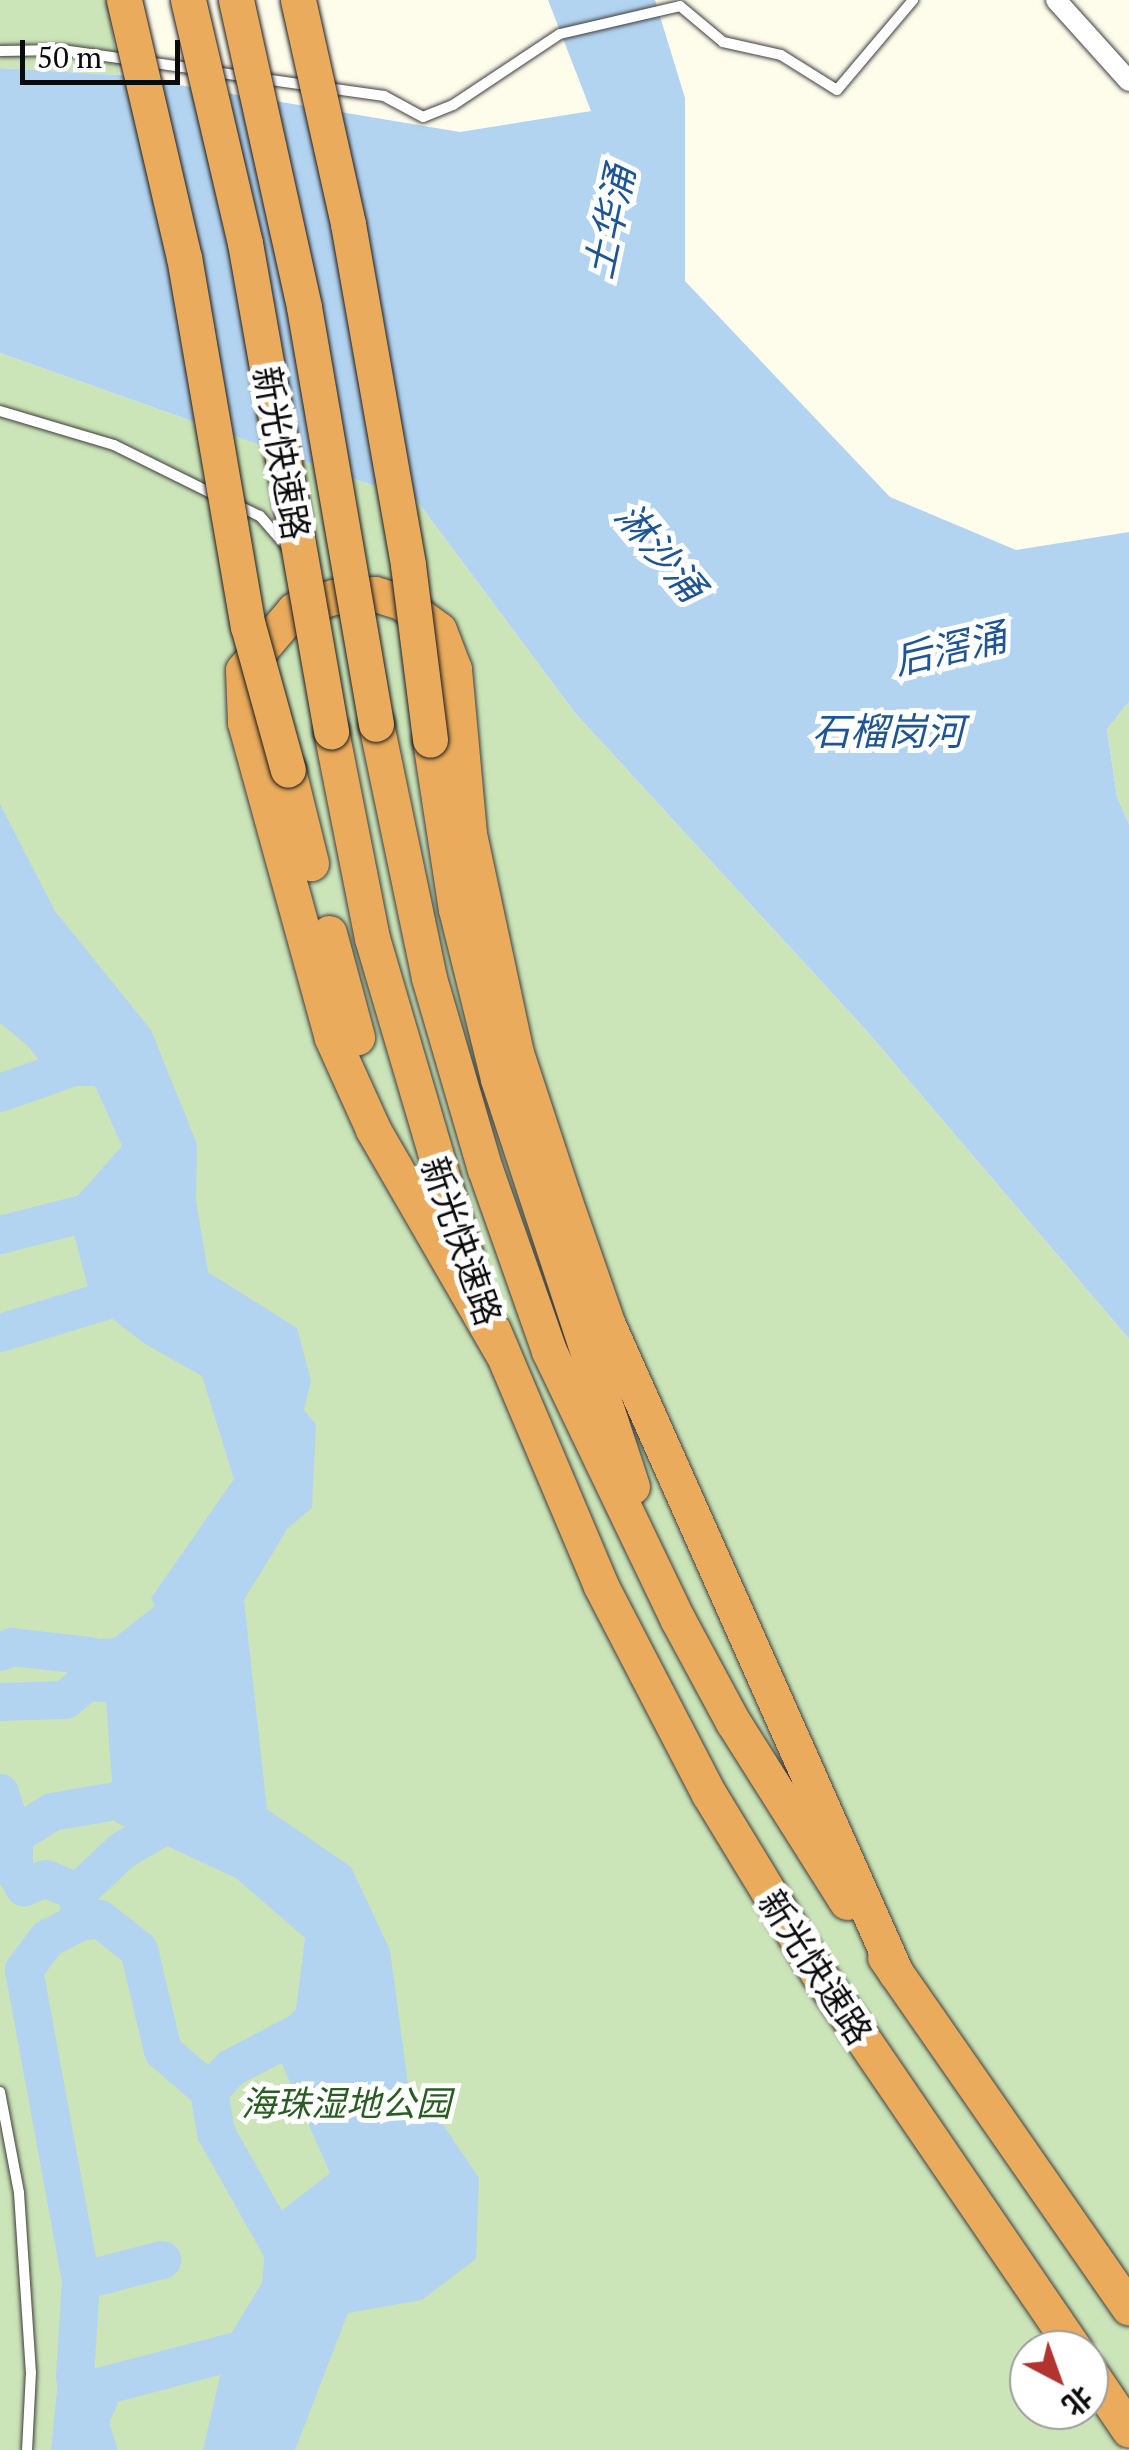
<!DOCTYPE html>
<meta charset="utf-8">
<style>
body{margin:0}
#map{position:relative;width:1129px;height:2450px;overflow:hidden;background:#fefceb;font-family:"PT Serif","Noto Sans SC",serif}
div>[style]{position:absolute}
.green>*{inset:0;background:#cbe5b8}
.water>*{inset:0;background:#b3d4f1}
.river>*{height:38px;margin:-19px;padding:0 19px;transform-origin:19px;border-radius:19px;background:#b3d4f1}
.roads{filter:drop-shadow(0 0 2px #3e3e3e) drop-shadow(0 0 2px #3e3e3e)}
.lane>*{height:10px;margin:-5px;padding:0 5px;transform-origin:5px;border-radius:5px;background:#fff}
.street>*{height:20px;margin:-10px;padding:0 10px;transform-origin:10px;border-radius:10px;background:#fff}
.highway>*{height:35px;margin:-17.5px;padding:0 17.5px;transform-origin:17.5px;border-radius:17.5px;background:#eaab5c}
.bridges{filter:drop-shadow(0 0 2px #1c1c1c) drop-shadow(0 0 2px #1c1c1c)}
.highway-bridge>*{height:35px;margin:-17.5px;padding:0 17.5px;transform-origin:17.5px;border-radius:17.5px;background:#eaab5c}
span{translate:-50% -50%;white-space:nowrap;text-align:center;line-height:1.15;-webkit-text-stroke:10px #fff;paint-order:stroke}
.street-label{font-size:35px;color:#0b0b0b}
.park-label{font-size:35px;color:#285e21;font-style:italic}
.water-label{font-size:38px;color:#1e5594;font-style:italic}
.north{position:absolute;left:1009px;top:2330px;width:100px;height:100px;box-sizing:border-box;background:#fff;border:2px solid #9d9d9d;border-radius:50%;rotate:139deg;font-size:28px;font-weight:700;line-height:40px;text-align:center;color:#0b0b0b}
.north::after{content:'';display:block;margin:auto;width:35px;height:45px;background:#b1342e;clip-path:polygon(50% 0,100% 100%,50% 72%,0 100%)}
.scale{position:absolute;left:20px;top:40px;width:160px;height:45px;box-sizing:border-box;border:5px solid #0b0b0b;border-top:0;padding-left:12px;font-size:30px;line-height:35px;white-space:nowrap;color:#0b0b0b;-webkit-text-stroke:8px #fff;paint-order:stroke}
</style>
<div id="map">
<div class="green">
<div style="clip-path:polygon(0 0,107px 0,119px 75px,0 68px)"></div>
<div style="clip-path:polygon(evenodd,0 353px,417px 501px,575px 713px,865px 1029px,1129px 1339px,1129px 2424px,1122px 2450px,0 2450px,0 353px,1029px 2350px,1089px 2350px,1089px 2410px,1029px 2410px,1029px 2350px)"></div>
<div style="clip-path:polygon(1129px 702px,1129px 824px,1117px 797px,1107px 729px)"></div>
</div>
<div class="water">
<div style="clip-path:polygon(548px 0,655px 0,685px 98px,685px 281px,890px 497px,1016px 550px,1129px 532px,1129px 702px,1107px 729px,1117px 797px,1129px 824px,1129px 1339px,865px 1029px,575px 713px,417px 501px,0 353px,0 68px,119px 75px,460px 132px,591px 111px)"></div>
<div style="clip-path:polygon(0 804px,55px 911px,151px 1030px,197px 1144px,196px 1201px,208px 1272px,297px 1328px,311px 1381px,304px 1410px,316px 1424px,312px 1508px,288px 1528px,244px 1600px,267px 1809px,351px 1867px,390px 1950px,410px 2099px,442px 2123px,479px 2178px,476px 2259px,422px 2300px,348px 2313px,295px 2450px,203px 2450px,229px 2337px,262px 2283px,267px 2222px,330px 2173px,270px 2037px,296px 2009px,305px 1938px,236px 1878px,115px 1822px,106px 1702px,77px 1701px,59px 1642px,114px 1638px,155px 1606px,151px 1598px,234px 1479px,202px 1376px,145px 1344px,92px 1303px,67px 1208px,122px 1146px,95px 1086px,59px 1086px,28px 1046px,0 1023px)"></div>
<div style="clip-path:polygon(60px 2360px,118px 2404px,105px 2431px,111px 2450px,51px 2450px)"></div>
</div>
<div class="river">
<div style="left:0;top:1093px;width:88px;rotate:-19.3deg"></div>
<div style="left:0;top:1235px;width:90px;rotate:-14.2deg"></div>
<div style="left:0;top:1333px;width:110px;rotate:-16.9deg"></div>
<div style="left:0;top:1652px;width:13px;rotate:-23deg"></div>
<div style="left:12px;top:1647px;width:79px;rotate:6.6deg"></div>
<div style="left:0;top:1702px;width:65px;rotate:-1.8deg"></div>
<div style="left:65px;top:1700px;width:60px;rotate:-39.6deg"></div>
<div style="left:0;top:1793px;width:45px;rotate:72deg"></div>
<div style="left:14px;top:1836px;width:34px;rotate:90deg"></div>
<div style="left:14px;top:1870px;width:20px;rotate:60deg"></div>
<div style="left:24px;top:1887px;width:23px;rotate:-20deg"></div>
<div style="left:46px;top:1879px;width:35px;rotate:22deg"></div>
<div style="left:78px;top:1892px;width:30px;rotate:86deg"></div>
<div style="left:80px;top:1922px;width:36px;rotate:153deg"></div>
<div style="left:48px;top:1938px;width:40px;rotate:127deg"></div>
<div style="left:24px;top:1970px;width:316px;rotate:79.6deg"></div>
<div style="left:81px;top:2281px;width:96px;rotate:93.6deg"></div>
<div style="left:75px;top:2377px;width:77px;rotate:72.5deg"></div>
<div style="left:14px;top:1836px;width:45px;rotate:-32.3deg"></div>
<div style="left:52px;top:1812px;width:94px;rotate:-9.8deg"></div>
<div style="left:78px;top:1892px;width:62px;rotate:-43deg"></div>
<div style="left:123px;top:1850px;width:58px;rotate:-30.1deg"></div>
<div style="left:80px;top:1922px;width:20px;rotate:-9deg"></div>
<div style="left:100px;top:1919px;width:50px;rotate:38.5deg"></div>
<div style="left:139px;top:1950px;width:104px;rotate:76.6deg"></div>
<div style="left:163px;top:2051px;width:61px;rotate:41deg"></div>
<div style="left:209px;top:2091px;width:43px;rotate:80.5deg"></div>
<div style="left:216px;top:2133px;width:138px;rotate:60.5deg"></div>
<div style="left:209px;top:2091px;width:32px;rotate:-46deg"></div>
<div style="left:231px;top:2068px;width:76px;rotate:-27.6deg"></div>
<div style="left:81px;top:2281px;width:84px;rotate:-14.5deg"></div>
<div style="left:80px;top:2392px;width:177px;rotate:-14.7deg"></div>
</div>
<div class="roads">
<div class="lane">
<div style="left:0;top:51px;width:62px;rotate:-0.9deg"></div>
<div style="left:62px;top:50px;width:136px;rotate:8deg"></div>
<div style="left:214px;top:72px;width:172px;rotate:8deg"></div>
<div style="left:384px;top:96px;width:44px;rotate:28.3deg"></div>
<div style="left:423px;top:117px;width:32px;rotate:-22deg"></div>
<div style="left:453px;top:105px;width:128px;rotate:-33.6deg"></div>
<div style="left:560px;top:34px;width:123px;rotate:-13.1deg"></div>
<div style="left:680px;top:6px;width:56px;rotate:39.9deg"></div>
<div style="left:723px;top:42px;width:59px;rotate:12.6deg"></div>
<div style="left:781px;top:55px;width:66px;rotate:32deg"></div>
<div style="left:837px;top:90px;width:118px;rotate:-49.8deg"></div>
<div style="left:0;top:411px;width:119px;rotate:16.6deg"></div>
<div style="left:114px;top:445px;width:115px;rotate:26.3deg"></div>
<div style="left:237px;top:505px;width:25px;rotate:26deg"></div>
<div style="left:260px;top:516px;width:43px;rotate:48.8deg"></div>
<div style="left:0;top:2092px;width:103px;rotate:79.3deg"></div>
<div style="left:19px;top:2193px;width:179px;rotate:86.2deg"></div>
<div style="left:31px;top:2372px;width:78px;rotate:92.9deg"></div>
</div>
<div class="street">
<div style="left:1056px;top:0;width:109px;rotate:48deg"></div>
</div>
<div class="highway">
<div style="left:376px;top:724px;width:259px;rotate:78.2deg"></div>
<div style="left:429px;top:978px;width:199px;rotate:73.7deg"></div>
<div style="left:485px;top:1169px;width:193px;rotate:70.6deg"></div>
<div style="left:549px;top:1351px;width:298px;rotate:64.4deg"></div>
<div style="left:678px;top:1620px;width:116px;rotate:61.7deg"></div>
<div style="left:733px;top:1722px;width:213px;rotate:57.7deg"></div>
<div style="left:331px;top:731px;width:211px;rotate:78.8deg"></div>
<div style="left:372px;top:938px;width:334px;rotate:73.6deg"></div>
<div style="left:430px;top:740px;width:171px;rotate:81.3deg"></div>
<div style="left:456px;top:909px;width:175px;rotate:76.1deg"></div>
<div style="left:498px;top:1079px;width:429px;rotate:71.8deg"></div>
<div style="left:288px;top:770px;width:96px;rotate:76.1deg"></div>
<div style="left:329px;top:933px;width:108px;rotate:74.9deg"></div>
<div style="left:493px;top:1330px;width:278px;rotate:67.1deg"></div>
<div style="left:601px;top:1586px;width:234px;rotate:62.6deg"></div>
<div style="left:709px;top:1794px;width:210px;rotate:58.7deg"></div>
<div style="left:818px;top:1973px;width:456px;rotate:55.7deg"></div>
<div style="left:501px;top:1351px;width:256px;rotate:-120deg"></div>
<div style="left:373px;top:1129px;width:100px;rotate:-114.3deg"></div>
<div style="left:332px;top:1038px;width:328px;rotate:-105.4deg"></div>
<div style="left:245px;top:722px;width:52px;rotate:-92.2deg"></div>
<div style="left:243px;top:670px;width:79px;rotate:-49.6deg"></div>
<div style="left:294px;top:610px;width:41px;rotate:-18.4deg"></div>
<div style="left:333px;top:597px;width:42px;rotate:-4.1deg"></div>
<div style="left:375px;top:594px;width:27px;rotate:17deg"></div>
<div style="left:401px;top:602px;width:47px;rotate:36.4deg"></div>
<div style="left:439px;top:630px;width:42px;rotate:69deg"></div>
<div style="left:454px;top:669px;width:166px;rotate:84.8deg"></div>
<div style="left:469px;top:834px;width:224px;rotate:77.9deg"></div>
<div style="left:516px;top:1053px;width:151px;rotate:71.8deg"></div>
<div style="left:563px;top:1196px;width:137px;rotate:70.8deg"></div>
<div style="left:608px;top:1325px;width:709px;rotate:66.04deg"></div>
<div style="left:885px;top:1957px;width:427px;rotate:55.2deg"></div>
<div style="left:1089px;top:2371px;width:71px;rotate:55.9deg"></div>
</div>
</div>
<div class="bridges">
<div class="highway-bridge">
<div style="left:124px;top:0;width:264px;rotate:76.9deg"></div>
<div style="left:184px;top:257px;width:375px;rotate:80.2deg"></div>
<div style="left:248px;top:626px;width:149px;rotate:74.5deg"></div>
<div style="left:188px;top:0;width:250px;rotate:76.8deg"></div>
<div style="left:245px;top:243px;width:496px;rotate:80deg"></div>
<div style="left:236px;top:0;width:314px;rotate:77.5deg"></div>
<div style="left:304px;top:307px;width:423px;rotate:80.2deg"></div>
<div style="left:298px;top:0;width:230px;rotate:77.4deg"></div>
<div style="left:348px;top:224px;width:346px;rotate:80deg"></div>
<div style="left:408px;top:565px;width:176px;rotate:82.8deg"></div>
</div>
</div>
<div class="street-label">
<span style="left:282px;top:453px;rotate:80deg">新光快速路</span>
<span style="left:462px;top:1241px;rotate:71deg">新光快速路</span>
<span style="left:816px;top:1967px;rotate:57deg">新光快速路</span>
</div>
<div class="park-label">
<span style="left:346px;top:2103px">海珠湿地公园</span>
</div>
<div class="water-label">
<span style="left:610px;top:222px;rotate:-78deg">土华涌</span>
<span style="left:660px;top:552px;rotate:50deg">淋沙涌</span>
<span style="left:950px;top:649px;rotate:-13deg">后滘涌</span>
<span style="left:888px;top:732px">石榴岗河</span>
</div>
<div class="north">北</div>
<div class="scale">50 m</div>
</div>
